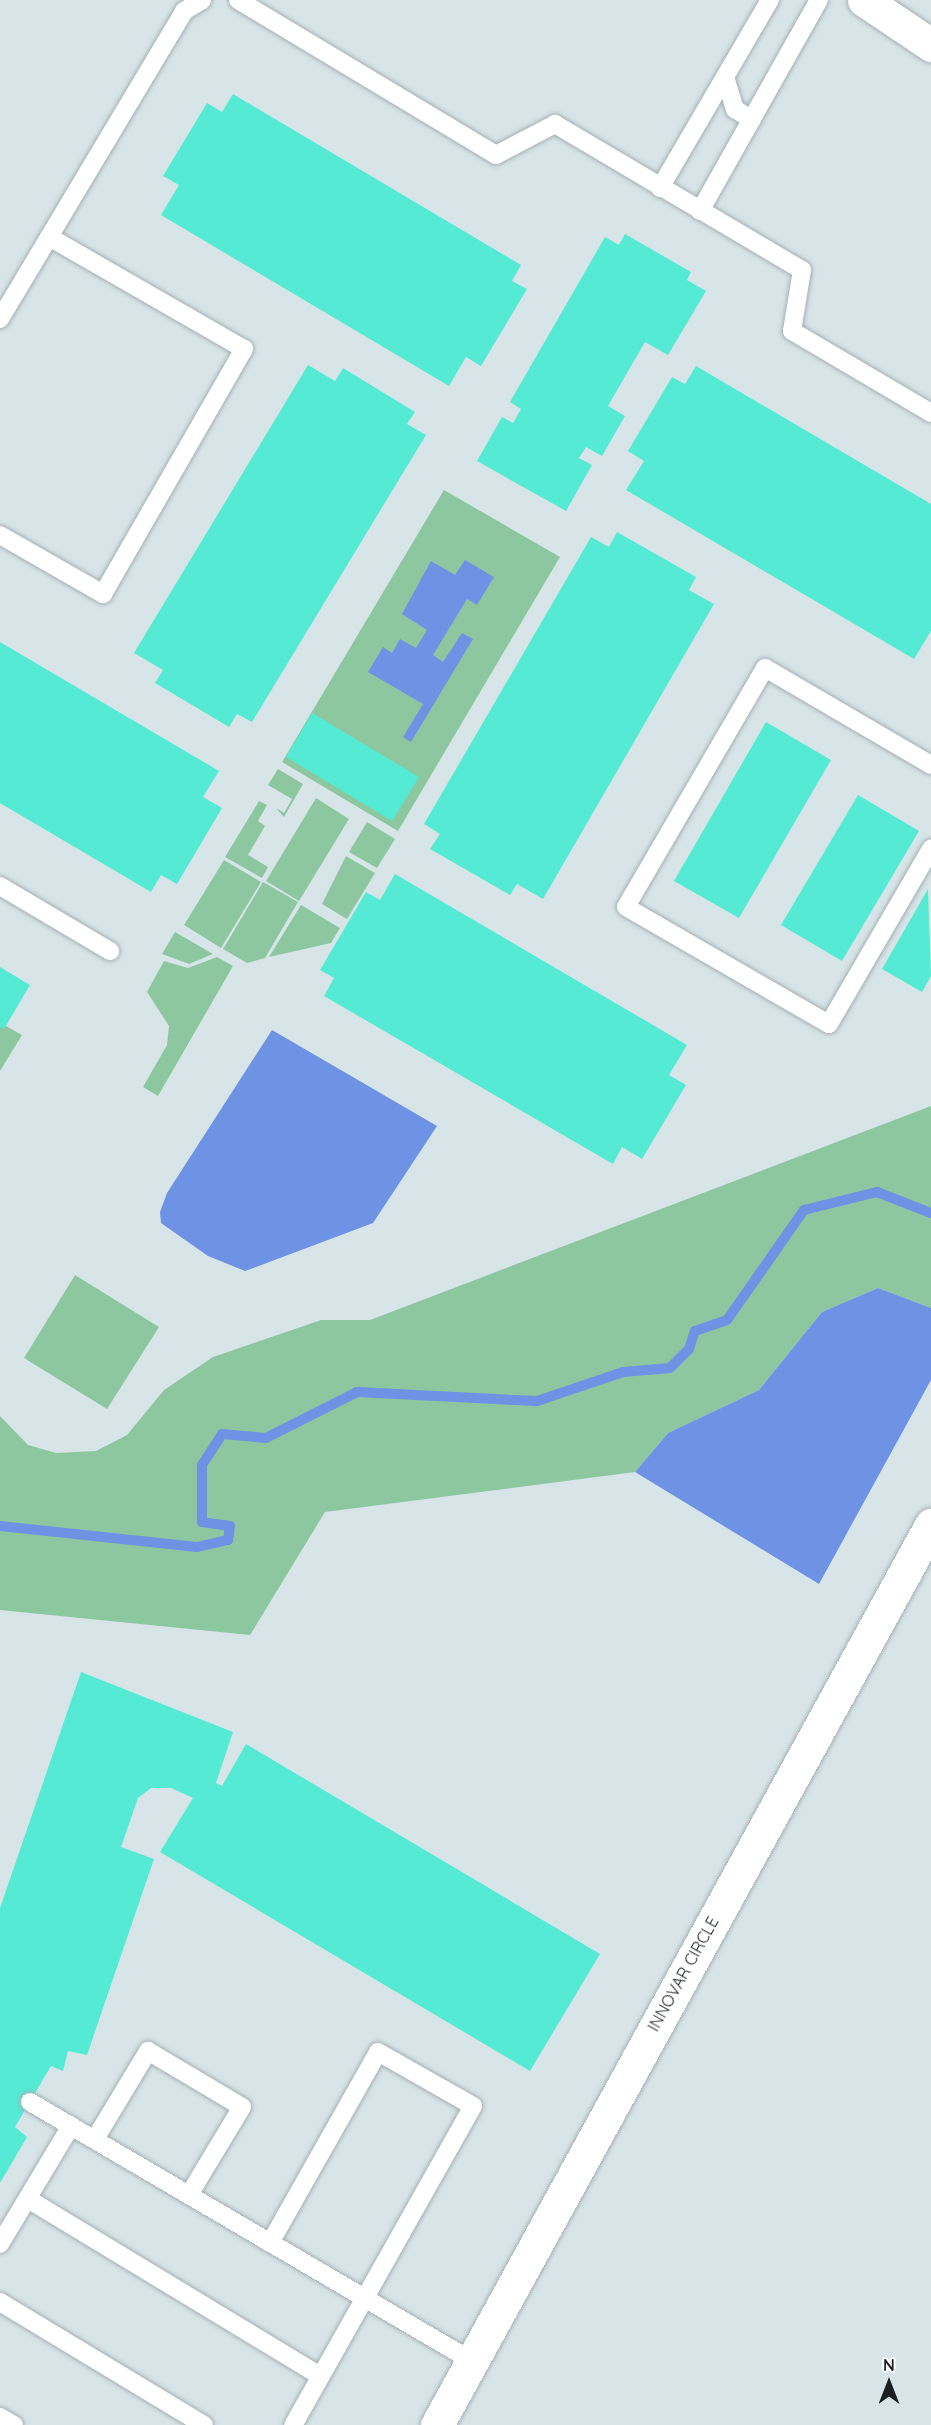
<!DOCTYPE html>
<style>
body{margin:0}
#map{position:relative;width:931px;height:2425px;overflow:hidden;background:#d8e5e8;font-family:Quicksand,sans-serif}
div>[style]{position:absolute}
.green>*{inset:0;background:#8dc7a0}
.water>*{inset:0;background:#6e92e4}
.stream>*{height:10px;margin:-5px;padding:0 5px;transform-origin:5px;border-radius:5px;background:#6e92e4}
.building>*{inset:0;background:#54ead4}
.roads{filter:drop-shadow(0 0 2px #a4b1b3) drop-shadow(0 0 2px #a4b1b3)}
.lane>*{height:18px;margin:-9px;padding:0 9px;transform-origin:9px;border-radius:9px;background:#fff}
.street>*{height:33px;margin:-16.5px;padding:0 16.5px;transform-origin:16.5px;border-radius:16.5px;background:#fff}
span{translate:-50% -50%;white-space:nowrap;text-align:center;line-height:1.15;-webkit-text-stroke:6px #fff;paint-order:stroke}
.street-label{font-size:16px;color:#1a1e1f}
.north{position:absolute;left:859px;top:2353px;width:60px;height:60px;-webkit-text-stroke:4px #fff;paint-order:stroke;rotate:0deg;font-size:16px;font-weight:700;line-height:24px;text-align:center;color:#1a1e1f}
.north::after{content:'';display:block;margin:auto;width:21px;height:27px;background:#1a1e1f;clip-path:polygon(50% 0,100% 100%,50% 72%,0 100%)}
</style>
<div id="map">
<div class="green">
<div style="clip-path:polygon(444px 490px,560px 557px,398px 831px,282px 762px)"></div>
<div style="clip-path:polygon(278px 769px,303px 784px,284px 817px,276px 808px,284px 813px,292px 799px,268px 785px)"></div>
<div style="clip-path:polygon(316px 798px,349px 819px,299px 901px,266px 881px)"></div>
<div style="clip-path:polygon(259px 801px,267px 805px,258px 821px,265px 826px,248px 855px,268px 867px,262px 878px,225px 857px)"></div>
<div style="clip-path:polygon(367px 822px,395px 839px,377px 868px,349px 852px)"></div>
<div style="clip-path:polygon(346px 856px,375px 873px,347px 919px,322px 904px)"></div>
<div style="clip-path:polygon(224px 860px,261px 882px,221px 948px,184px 925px)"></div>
<div style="clip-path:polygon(263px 882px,298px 902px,265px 958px,247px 963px,223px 949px)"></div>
<div style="clip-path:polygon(301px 905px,340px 928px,331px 943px,269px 957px)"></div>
<div style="clip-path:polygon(175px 932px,213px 954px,189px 964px,162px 954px)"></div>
<div style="clip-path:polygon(217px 957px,233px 966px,158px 1096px,143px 1087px,167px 1045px,169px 1026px,147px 992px,164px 961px,188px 968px)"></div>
<div style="clip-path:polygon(6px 1026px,22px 1035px,0 1071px,0 1027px)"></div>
<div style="clip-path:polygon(931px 1106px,931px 1308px,878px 1288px,822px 1312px,759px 1390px,668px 1433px,635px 1472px,325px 1512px,250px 1635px,0 1610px,0 1416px,28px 1445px,56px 1453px,96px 1451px,127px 1435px,164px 1390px,213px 1357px,321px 1320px,370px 1320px)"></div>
<div style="clip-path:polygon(75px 1275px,159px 1327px,107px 1409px,24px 1358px)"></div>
</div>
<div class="water">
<div style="clip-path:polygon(465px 560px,494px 577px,477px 605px,467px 599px,433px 655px,443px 662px,462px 633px,473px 639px,411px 742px,403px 737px,423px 704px,368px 672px,383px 647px,392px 653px,400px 639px,416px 648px,427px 630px,402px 614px,431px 561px,455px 575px)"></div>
<div style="clip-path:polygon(272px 1030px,437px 1126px,373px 1223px,245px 1271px,208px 1256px,161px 1223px,160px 1212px,167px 1193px)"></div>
<div style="clip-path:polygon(878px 1288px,931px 1308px,931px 1380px,819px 1584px,635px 1472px,668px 1433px,759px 1390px,822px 1312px)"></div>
</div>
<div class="stream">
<div style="left:0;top:1526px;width:198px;rotate:6.1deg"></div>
<div style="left:197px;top:1547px;width:32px;rotate:-13deg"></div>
<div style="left:228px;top:1540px;width:14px;rotate:-82deg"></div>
<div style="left:230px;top:1526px;width:28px;rotate:-172deg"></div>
<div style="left:202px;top:1522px;width:57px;rotate:-90deg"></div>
<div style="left:202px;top:1465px;width:37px;rotate:-57deg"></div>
<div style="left:222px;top:1434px;width:44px;rotate:5.2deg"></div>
<div style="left:266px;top:1438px;width:102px;rotate:-26.8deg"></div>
<div style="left:357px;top:1392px;width:180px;rotate:2.9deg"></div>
<div style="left:537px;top:1401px;width:91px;rotate:-18.6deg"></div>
<div style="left:623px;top:1372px;width:47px;rotate:-4.9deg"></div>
<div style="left:670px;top:1368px;width:27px;rotate:-45deg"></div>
<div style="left:689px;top:1349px;width:19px;rotate:-72deg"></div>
<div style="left:695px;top:1331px;width:34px;rotate:-19deg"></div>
<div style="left:727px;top:1320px;width:134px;rotate:-55deg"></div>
<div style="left:804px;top:1210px;width:75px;rotate:-13.9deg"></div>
<div style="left:877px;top:1192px;width:58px;rotate:21.3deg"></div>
</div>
<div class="building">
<div style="clip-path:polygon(233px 94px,521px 265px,512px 281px,527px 289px,481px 366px,466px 357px,449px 386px,161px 215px,179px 185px,163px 176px,207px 103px,222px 112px)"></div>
<div style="clip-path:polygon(625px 234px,691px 272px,687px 280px,706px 291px,668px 355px,645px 342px,608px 406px,625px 416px,602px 456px,586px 447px,579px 458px,592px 465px,566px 511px,477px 461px,502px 417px,513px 423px,521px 409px,510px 402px,605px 237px,619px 245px)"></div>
<div style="clip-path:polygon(308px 365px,335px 381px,343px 368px,415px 412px,407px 424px,426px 435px,252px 722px,237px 714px,229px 727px,155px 683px,163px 670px,134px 653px)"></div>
<div style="clip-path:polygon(696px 366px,931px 504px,931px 631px,914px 659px,626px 490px,644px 461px,628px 451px,672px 377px,685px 384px)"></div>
<div style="clip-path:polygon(617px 532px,696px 577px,689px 590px,714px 604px,543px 899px,517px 884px,510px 895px,430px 849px,440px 834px,424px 824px,591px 537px,609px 547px)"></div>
<div style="clip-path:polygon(0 642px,219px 771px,203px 797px,222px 808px,177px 884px,161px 875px,151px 892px,0 803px)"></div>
<div style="clip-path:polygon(312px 713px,419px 777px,392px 821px,286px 757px)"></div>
<div style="clip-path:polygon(766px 722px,831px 760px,739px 918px,674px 881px)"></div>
<div style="clip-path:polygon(858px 795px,919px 831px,842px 961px,781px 925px)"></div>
<div style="clip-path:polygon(395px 874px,687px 1045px,669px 1075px,686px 1085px,642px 1159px,622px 1147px,613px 1164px,324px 996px,334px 978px,320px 970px,366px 892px,380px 900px)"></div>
<div style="clip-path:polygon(928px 889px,931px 976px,922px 992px,882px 969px)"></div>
<div style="clip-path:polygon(0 967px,30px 985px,4px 1029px,0 1027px)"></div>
<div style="clip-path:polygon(81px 1672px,233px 1732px,216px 1783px,222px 1786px,246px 1744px,600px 1954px,530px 2071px,160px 1852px,193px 1798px,171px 1788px,151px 1788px,138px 1798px,121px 1847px,154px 1859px,87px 2055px,68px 2051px,63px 2071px,51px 2066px,15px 2127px,27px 2137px,0 2183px,0 1908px)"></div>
</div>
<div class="roads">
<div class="lane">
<div style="left:238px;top:0;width:301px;rotate:31deg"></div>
<div style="left:496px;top:155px;width:67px;rotate:-27.7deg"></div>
<div style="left:555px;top:124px;width:287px;rotate:30.6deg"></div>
<div style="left:802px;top:270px;width:62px;rotate:99.3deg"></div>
<div style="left:792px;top:331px;width:161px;rotate:30.5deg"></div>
<div style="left:725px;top:77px;width:34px;rotate:73deg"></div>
<div style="left:735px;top:109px;width:20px;rotate:33deg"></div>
<div style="left:660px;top:188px;width:218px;rotate:-59.7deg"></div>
<div style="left:700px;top:211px;width:242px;rotate:-60.6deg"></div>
<div style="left:0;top:319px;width:359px;rotate:-59.1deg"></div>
<div style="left:184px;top:11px;width:21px;rotate:-31deg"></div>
<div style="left:0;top:535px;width:119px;rotate:29.8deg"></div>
<div style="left:103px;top:594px;width:283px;rotate:-60.1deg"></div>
<div style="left:244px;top:349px;width:225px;rotate:-150.1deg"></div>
<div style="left:931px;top:765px;width:192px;rotate:-149.7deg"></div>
<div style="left:765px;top:668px;width:276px;rotate:120.2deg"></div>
<div style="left:626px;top:907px;width:234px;rotate:30deg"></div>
<div style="left:829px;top:1024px;width:203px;rotate:-59.8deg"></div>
<div style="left:0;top:886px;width:128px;rotate:30.6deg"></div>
<div style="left:30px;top:2102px;width:512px;rotate:30.37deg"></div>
<div style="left:95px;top:2139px;width:103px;rotate:-58.9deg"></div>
<div style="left:148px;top:2051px;width:109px;rotate:30.8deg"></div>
<div style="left:242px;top:2107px;width:103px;rotate:121.1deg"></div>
<div style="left:28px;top:2199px;width:341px;rotate:31.2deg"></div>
<div style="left:270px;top:2243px;width:219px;rotate:-60.5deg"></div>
<div style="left:378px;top:2052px;width:109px;rotate:29.6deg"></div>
<div style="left:473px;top:2106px;width:366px;rotate:119.4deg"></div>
<div style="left:0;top:2244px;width:138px;rotate:-59deg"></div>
<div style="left:0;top:2302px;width:238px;rotate:31.1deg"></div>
<div style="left:0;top:2417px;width:16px;rotate:30deg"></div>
</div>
<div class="street">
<div style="left:864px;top:0;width:81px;rotate:33.9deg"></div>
<div style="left:437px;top:2425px;width:1027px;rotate:-61.24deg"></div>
</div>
</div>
<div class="street-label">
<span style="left:683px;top:1974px;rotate:-61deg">INNOVAR CIRCLE</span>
</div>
<div class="north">N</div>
</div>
